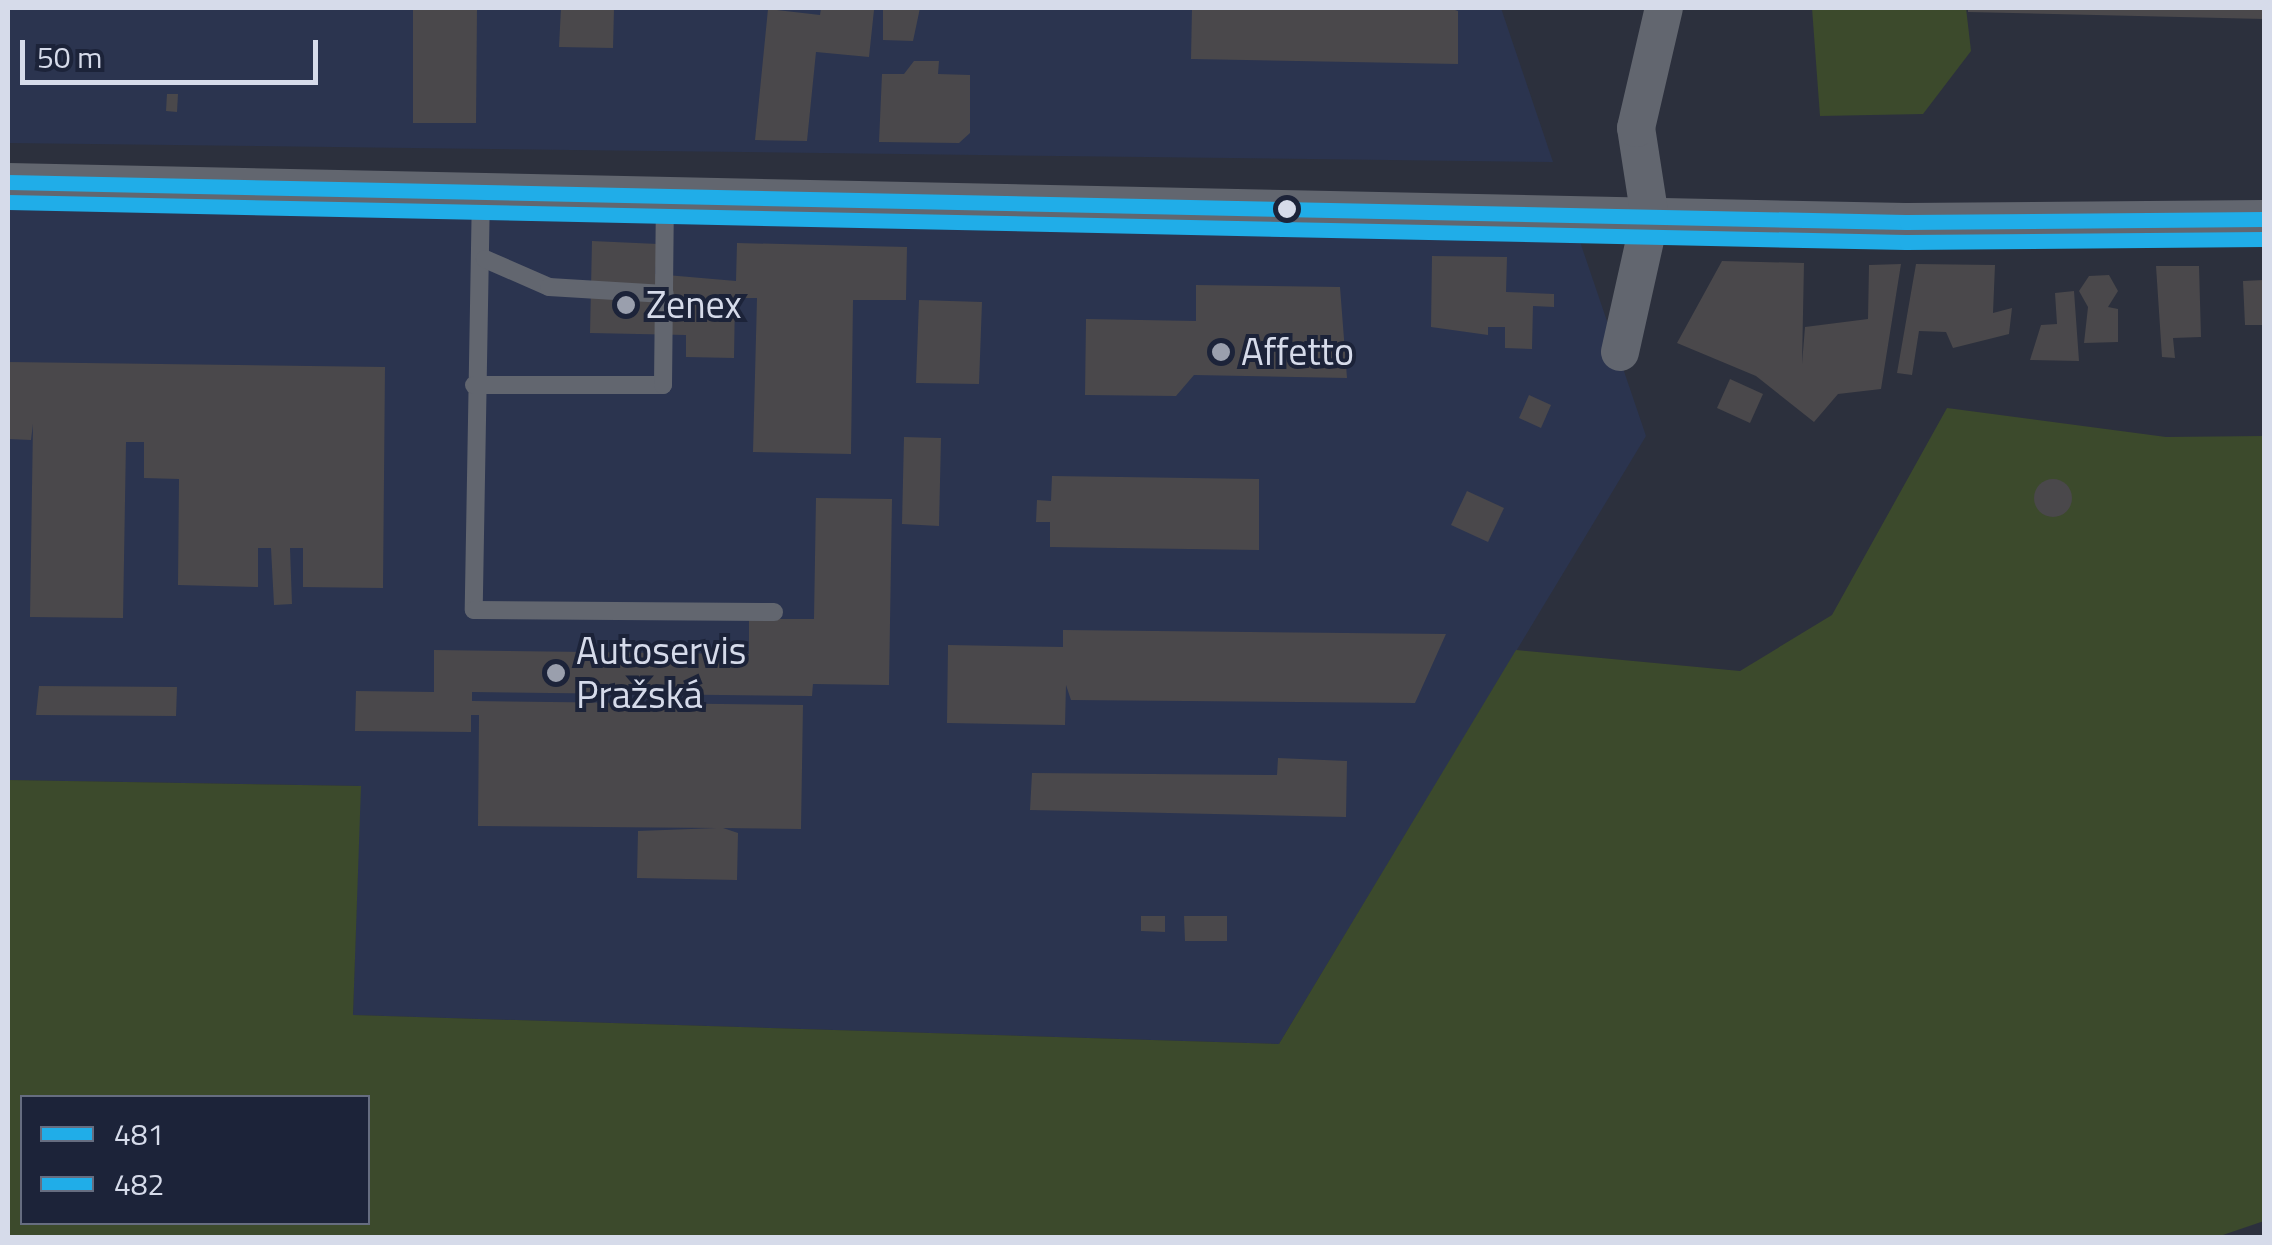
<!DOCTYPE html>
<meta charset="utf-8">
<style>
body{margin:0}
#map{position:relative;width:2272px;height:1245px;overflow:hidden;background:#2c303d;font-family:"Titillium Web",sans-serif}
div>[style]{position:absolute}
.built>*{inset:0;background:#2b344f}
.green>*{inset:0;background:#3c4a2c}
.building>*{inset:0;background:#4a484b}
.round{border-radius:50%}
.lane>*{height:18px;margin:-9px;padding:0 9px;transform-origin:9px;border-radius:9px;background:#62666f}
.street>*{height:38px;margin:-19px;padding:0 19px;transform-origin:19px;border-radius:19px;background:#62666f}
.bus-1>*{height:15px;margin:-7.5px;padding:0 7.5px;transform-origin:7.5px;border-radius:7.5px;background:#20ade8}
.bus-2>*{height:15px;margin:-7.5px;padding:0 7.5px;transform-origin:7.5px;border-radius:7.5px;background:#20ade8}
.dots>*{width:28px;height:28px;translate:-50% -50%;box-sizing:border-box;border:5px solid #1c2339;border-radius:50%}
span{translate:-50% -50%;white-space:nowrap;text-align:center;line-height:1.15;-webkit-text-stroke:8px #1c2339;paint-order:stroke}
.poi-label{font-size:38px;color:#d6dbea}
.left{translate:0 -50%;text-align:left}
.frame{position:absolute;inset:0;border:10px solid #d6dbea;pointer-events:none}
.legend{position:absolute;left:20px;top:1095px;width:350px;height:130px;box-sizing:border-box;background:#1c2339;border:2px solid #666d80;margin:0;padding:12px 18px;list-style:none;font-size:30px;color:#d6dbea}
.legend li{display:flex;align-items:center;gap:20px;height:50px}
.legend b{width:50px;border:2px solid #666d80}
.scale{position:absolute;left:20px;top:40px;width:298px;height:45px;box-sizing:border-box;border:5px solid #d6dbea;border-top:0;padding-left:12px;font-size:30px;line-height:35px;white-space:nowrap;color:#d6dbea;-webkit-text-stroke:8px #1c2339;paint-order:stroke}
</style>
<div id="map">
<div class="built">
<div style="clip-path:polygon(8px 8px,1501px 8px,1553px 162px,8px 143px)"></div>
<div style="clip-path:polygon(8px 207px,1574px 224px,1646px 436px,1279px 1044px,353px 1015px,360px 786px,8px 780px)"></div>
</div>
<div class="green">
<div style="clip-path:polygon(1812px 8px,1966px 8px,1971px 51px,1923px 114px,1820px 116px)"></div>
<div style="clip-path:polygon(evenodd,1947px 408px,2166px 437px,2264px 436px,2264px 1221px,2214px 1238px,8px 1237px,8px 780px,361px 786px,353px 1015px,1279px 1044px,1516px 650px,1740px 671px,1832px 615px,1947px 408px,22px 1098px,368px 1098px,368px 1222px,22px 1222px,22px 1098px)"></div>
</div>
<div class="building">
<div style="clip-path:polygon(413px 8px,477px 8px,476px 123px,413px 123px)"></div>
<div style="clip-path:polygon(561px 8px,614px 8px,613px 48px,559px 47px)"></div>
<div style="clip-path:polygon(821px 8px,874px 10px,869px 57px,816px 52px,807px 141px,755px 140px,768px 9px,820px 15px)"></div>
<div style="clip-path:polygon(883px 8px,920px 8px,913px 41px,883px 40px)"></div>
<div style="clip-path:polygon(1192px 8px,1449px 8px,1458px 11px,1458px 64px,1191px 59px)"></div>
<div style="clip-path:polygon(1968px 8px,2264px 8px,2264px 19px,1968px 12px)"></div>
<div style="clip-path:polygon(914px 61px,939px 61px,938px 74px,970px 75px,970px 133px,959px 143px,879px 142px,882px 74px,904px 74px)"></div>
<div style="clip-path:polygon(167px 94px,178px 94px,177px 112px,166px 111px)"></div>
<div style="clip-path:polygon(592px 241px,658px 244px,655px 274px,736px 281px,737px 243px,907px 247px,906px 300px,853px 300px,851px 454px,753px 452px,757px 298px,735px 298px,734px 358px,686px 357px,686px 335px,590px 333px)"></div>
<div style="clip-path:polygon(1432px 256px,1507px 257px,1506px 292px,1554px 294px,1554px 307px,1533px 306px,1532px 349px,1505px 348px,1505px 327px,1488px 327px,1488px 335px,1431px 327px)"></div>
<div style="clip-path:polygon(1722px 261px,1804px 263px,1802px 364px,1805px 327px,1868px 319px,1869px 265px,1901px 264px,1881px 389px,1838px 394px,1814px 422px,1756px 376px,1677px 343px)"></div>
<div style="clip-path:polygon(1916px 264px,1995px 265px,1993px 313px,2012px 308px,2009px 334px,1953px 348px,1946px 332px,1919px 331px,1912px 375px,1897px 373px)"></div>
<div style="clip-path:polygon(2156px 266px,2199px 266px,2201px 337px,2173px 338px,2175px 358px,2162px 357px)"></div>
<div style="clip-path:polygon(2109px 275px,2118px 291px,2108px 307px,2118px 309px,2118px 342px,2084px 343px,2088px 307px,2079px 291px,2089px 276px)"></div>
<div style="clip-path:polygon(2264px 280px,2264px 325px,2245px 325px,2243px 281px)"></div>
<div style="clip-path:polygon(1196px 285px,1340px 287px,1347px 378px,1194px 375px,1176px 396px,1085px 395px,1086px 319px,1196px 321px)"></div>
<div style="clip-path:polygon(2074px 291px,2079px 361px,2030px 360px,2041px 325px,2057px 324px,2055px 293px)"></div>
<div style="clip-path:polygon(919px 300px,982px 302px,979px 384px,916px 383px)"></div>
<div style="clip-path:polygon(8px 362px,385px 367px,383px 588px,303px 587px,303px 548px,290px 548px,292px 604px,274px 605px,271px 548px,258px 548px,258px 587px,178px 585px,179px 479px,144px 478px,144px 442px,126px 442px,123px 618px,30px 617px,33px 424px,31px 440px,8px 439px)"></div>
<div style="clip-path:polygon(1730px 379px,1763px 394px,1750px 423px,1717px 408px)"></div>
<div style="clip-path:polygon(1529px 395px,1551px 405px,1541px 428px,1519px 418px)"></div>
<div style="clip-path:polygon(904px 437px,941px 438px,939px 526px,902px 524px)"></div>
<div style="clip-path:polygon(1052px 476px,1259px 479px,1259px 550px,1050px 547px,1050px 522px,1036px 522px,1037px 500px,1051px 501px)"></div>
<div class="round" style="left:2034px;top:479px;width:38px;height:38px"></div>
<div style="clip-path:polygon(1467px 491px,1504px 508px,1488px 542px,1451px 525px)"></div>
<div style="clip-path:polygon(816px 498px,892px 499px,889px 685px,813px 684px,812px 696px,472px 692px,472px 701px,803px 705px,801px 829px,723px 828px,738px 833px,737px 880px,637px 878px,638px 831px,717px 828px,478px 826px,479px 715px,471px 715px,471px 732px,355px 731px,356px 691px,434px 692px,434px 650px,749px 654px,749px 619px,814px 619px)"></div>
<div style="clip-path:polygon(1063px 630px,1446px 634px,1415px 703px,1071px 700px,1066px 685px,1065px 725px,947px 723px,948px 645px,1063px 647px)"></div>
<div style="clip-path:polygon(39px 686px,177px 687px,176px 716px,36px 715px)"></div>
<div style="clip-path:polygon(1278px 758px,1347px 761px,1346px 817px,1030px 810px,1032px 773px,1277px 775px)"></div>
<div style="clip-path:polygon(1141px 916px,1165px 916px,1165px 932px,1141px 931px)"></div>
<div style="clip-path:polygon(1184px 916px,1227px 916px,1227px 941px,1185px 941px)"></div>
</div>
<div class="lane">
<div style="left:481px;top:191px;width:419px;rotate:91deg"></div>
<div style="left:474px;top:610px;width:300px;rotate:0.4deg"></div>
<div style="left:485px;top:259px;width:70px;rotate:23.6deg"></div>
<div style="left:549px;top:287px;width:116px;rotate:3.5deg"></div>
<div style="left:474px;top:385px;width:189px"></div>
<div style="left:663px;top:385px;width:187px;rotate:-89.4deg"></div>
</div>
<div class="street">
<div style="left:8px;top:182px;width:1898px;rotate:1.21deg"></div>
<div style="left:1906px;top:222px;width:358px;rotate:-0.5deg"></div>
<div style="left:1620px;top:352px;width:137px;rotate:-77.4deg"></div>
<div style="left:1650px;top:218px;width:91px;rotate:-98.8deg"></div>
<div style="left:1636px;top:128px;width:123px;rotate:-76.9deg"></div>
</div>
<div class="bus-1">
<div style="left:8px;top:182px;width:1898px;rotate:1.21deg"></div>
<div style="left:1906px;top:222px;width:358px;rotate:-0.5deg"></div>
</div>
<div class="bus-2">
<div style="left:8px;top:202px;width:1898px;rotate:1.21deg"></div>
<div style="left:1906px;top:242px;width:358px;rotate:-0.5deg"></div>
</div>
<div class="dots">
<div style="left:1287px;top:209px;background:#d6dbea"></div>
<div style="left:626px;top:305px;background:#9a9fad"></div>
<div style="left:1221px;top:352px;background:#9a9fad"></div>
<div style="left:556px;top:673px;background:#9a9fad"></div>
</div>
<div class="poi-label">
<span class="left" style="left:646px;top:305px">Zenex</span>
<span class="left" style="left:1241px;top:352px">Affetto</span>
<span class="left" style="left:576px;top:673px">Autoservis<br>Pražská</span>
</div>
<div class="frame"></div>
<ul class="legend">
<li><b style="height:12px;background:#20ade8"></b>481</li>
<li><b style="height:12px;background:#20ade8"></b>482</li>
</ul>
<div class="scale">50 m</div>
</div>
